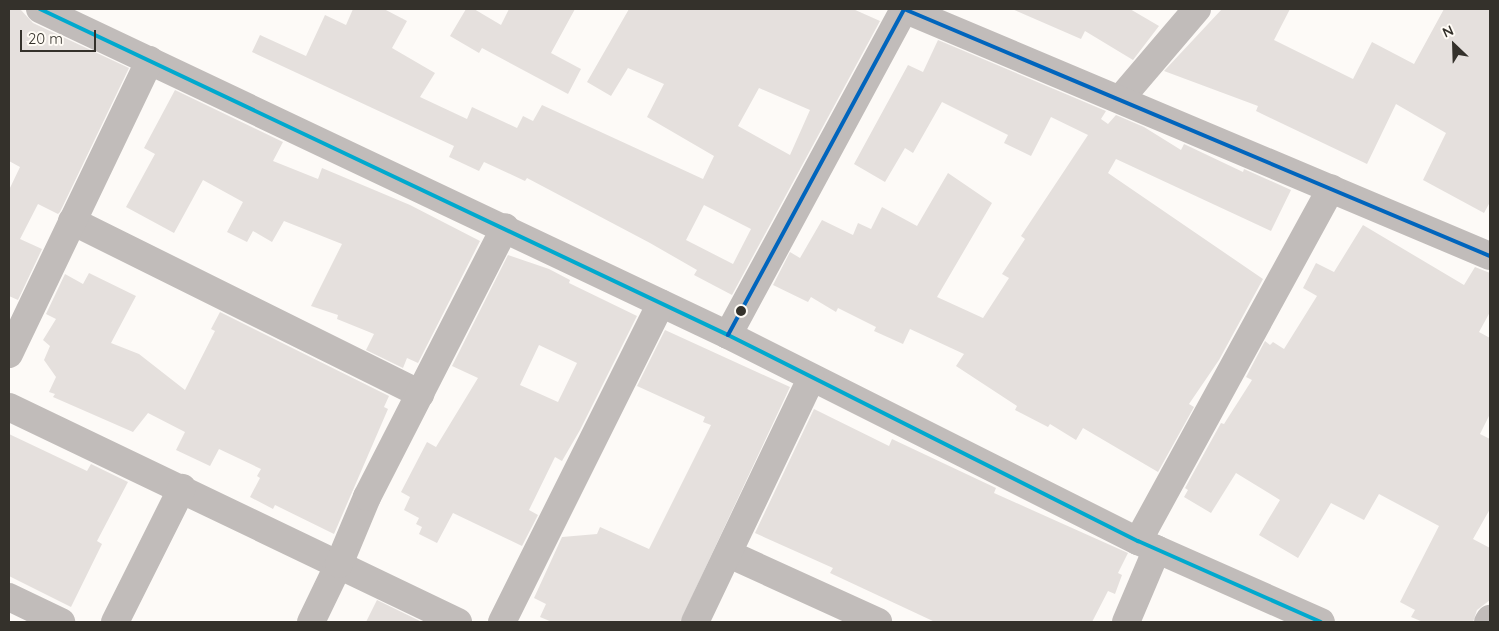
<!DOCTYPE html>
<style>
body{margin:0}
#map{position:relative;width:1499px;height:631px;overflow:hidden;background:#fdfaf7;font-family:Quicksand,sans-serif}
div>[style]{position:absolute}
.building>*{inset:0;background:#e5e0dd}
.minor>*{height:28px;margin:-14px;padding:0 14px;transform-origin:14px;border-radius:14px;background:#c1bcba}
.bus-1>*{height:4px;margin:-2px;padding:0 2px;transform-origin:2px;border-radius:2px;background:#00a9ce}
.bus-2>*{height:4px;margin:-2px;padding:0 2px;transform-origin:2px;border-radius:2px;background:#0065bd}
.dots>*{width:14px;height:14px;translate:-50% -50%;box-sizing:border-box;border:2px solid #fffbf5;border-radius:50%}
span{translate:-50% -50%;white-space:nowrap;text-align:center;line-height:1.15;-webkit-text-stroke:4.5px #fffbf5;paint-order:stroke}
.frame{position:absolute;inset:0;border:10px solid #34312b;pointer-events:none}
.north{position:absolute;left:1429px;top:20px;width:50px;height:50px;-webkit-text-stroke:4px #fffbf5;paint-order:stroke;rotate:336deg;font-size:14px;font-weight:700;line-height:20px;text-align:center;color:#34312b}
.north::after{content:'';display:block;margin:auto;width:18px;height:22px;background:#34312b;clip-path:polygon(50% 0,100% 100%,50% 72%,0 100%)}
.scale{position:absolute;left:20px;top:30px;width:76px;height:22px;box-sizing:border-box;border:2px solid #34312b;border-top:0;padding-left:6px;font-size:15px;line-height:18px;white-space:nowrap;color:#34312b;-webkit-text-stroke:4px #fffbf5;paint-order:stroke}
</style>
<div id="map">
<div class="building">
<div style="clip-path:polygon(9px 9px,20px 9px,33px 23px,129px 68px,60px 212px,58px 214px,38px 204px,20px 239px,42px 249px,18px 300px,9px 296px,9px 190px,20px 167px,9px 161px)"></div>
<div style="clip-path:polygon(evenodd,353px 9px,384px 9px,407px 21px,392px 48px,435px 73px,420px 97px,467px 119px,472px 107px,517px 128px,523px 116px,533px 121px,542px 105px,703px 179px,714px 156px,647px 117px,664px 84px,628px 68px,611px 96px,587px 82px,629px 9px,853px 9px,880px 21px,732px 295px,694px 275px,697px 270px,650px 243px,527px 178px,525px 181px,484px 162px,479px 171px,449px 157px,454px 146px,252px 52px,260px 35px,306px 56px,325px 15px,346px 25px,353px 9px,759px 88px,810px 110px,790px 155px,738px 126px,759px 88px,353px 9px,704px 205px,751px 229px,733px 264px,686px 240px,704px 205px)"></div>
<div style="clip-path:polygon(466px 9px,474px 9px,501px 25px,509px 9px,575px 9px,551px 53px,581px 69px,568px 94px,482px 48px,479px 53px,450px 36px)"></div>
<div style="clip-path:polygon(1012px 9px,1130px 9px,1159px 26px,1133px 60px,1085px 31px,1081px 39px)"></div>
<div style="clip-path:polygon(1222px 9px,1290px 9px,1274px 40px,1353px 79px,1372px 42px,1414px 64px,1444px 9px,1490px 9px,1490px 202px,1484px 213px,1423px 180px,1446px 133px,1396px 104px,1367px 164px,1256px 111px,1258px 106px,1164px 71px)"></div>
<div style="clip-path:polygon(938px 40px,1106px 111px,1101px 119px,1108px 124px,1116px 115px,1144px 127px,1181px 150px,1184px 144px,1243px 172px,1244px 169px,1291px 190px,1271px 231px,1116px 159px,1108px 173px,1263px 279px,1219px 360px,1189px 404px,1194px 407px,1158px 472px,1083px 428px,1076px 440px,1050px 424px,1048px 427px,1015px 410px,1017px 406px,956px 366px,964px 354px,910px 329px,903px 344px,874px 331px,876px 327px,838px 308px,836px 312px,811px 297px,808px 302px,773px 285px,790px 252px,800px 258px,822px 220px,853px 235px,858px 223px,871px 229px,882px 207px,917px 226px,948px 173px,992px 203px,937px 297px,983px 318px,1009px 278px,1002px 274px,1025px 239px,1021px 236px,1088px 135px,1051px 117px,1031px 156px,1004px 143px,1008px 135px,942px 102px,913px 153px,905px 148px,885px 182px,854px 164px,908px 65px,923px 72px)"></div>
<div style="clip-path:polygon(175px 90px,283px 142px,273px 161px,318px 179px,322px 168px,410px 205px,480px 241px,418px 363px,407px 358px,403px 368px,366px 350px,374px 334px,337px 319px,338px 315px,311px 306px,342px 244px,284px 221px,272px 242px,253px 231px,247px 242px,227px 232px,243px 202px,203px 180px,174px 233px,126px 207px,155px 154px,144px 148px)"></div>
<div style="clip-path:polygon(1363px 225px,1464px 285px,1475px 267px,1490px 273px,1490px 312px,1479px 332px,1490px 338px,1490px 414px,1480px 434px,1490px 439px,1490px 509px,1473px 539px,1490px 548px,1490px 600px,1477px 610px,1473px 622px,1423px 622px,1411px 617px,1415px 610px,1400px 602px,1439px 526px,1379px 494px,1364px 520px,1331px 503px,1298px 558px,1259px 535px,1280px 500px,1236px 473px,1211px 513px,1184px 497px,1188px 490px,1185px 488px,1221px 423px,1224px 424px,1252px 380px,1246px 377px,1265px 341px,1270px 345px,1273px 342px,1284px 349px,1317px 296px,1303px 288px,1316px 263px,1334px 272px)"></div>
<div style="clip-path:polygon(evenodd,508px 255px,549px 269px,570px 280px,569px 283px,637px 316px,580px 430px,562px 461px,555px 457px,529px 510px,538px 515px,522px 546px,453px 513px,437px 543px,419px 534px,422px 527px,416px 524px,419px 518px,404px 510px,410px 497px,401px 492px,427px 442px,436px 447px,478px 378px,452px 366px,508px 255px,539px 345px,577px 363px,558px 402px,520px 385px,539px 345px)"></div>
<div style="clip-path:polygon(89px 273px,136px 296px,111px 343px,139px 354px,185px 390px,215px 331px,211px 329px,220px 312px,389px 396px,384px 407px,388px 409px,334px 534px,275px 505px,273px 509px,250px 497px,260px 478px,257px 476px,261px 469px,219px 449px,210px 466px,176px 450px,185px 432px,148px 413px,133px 432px,53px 397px,55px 394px,49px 392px,56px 377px,44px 360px,50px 346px,43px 340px,56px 319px,46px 314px,65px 274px,83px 284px)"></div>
<div style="clip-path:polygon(665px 330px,790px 387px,680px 622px,552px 622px,540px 617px,546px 604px,534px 598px,562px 537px,597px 534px,600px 527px,649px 549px,711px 425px,703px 422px,705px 417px,637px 386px)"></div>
<div style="clip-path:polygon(814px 409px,889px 446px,892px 439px,996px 488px,994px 493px,1128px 553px,1118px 573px,1122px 575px,1115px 594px,1108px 591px,1092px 622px,935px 622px,830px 573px,833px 568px,755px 533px)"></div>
<div style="clip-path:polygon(9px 434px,87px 471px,91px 464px,128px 482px,97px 541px,102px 544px,71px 607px,9px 576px)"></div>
<div style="clip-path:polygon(377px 600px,422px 622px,366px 622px)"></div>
</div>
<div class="minor">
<div style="left:40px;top:9px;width:761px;rotate:25.35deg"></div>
<div style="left:728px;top:335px;width:459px;rotate:26.7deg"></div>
<div style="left:1138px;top:541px;width:200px;rotate:23.9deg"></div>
<div style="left:1121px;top:98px;width:117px;rotate:-49.5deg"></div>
<div style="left:72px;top:221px;width:389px;rotate:26.4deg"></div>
<div style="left:728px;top:335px;width:370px;rotate:-61.6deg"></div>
<div style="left:904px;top:9px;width:636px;rotate:22.86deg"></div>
<div style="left:9px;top:354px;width:326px;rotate:-64.4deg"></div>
<div style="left:9px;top:407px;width:498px;rotate:25.6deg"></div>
<div style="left:1138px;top:541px;width:402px;rotate:-61.3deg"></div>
<div style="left:729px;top:554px;width:164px;rotate:24.5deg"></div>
<div style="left:9px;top:597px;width:58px;rotate:25.7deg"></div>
<div style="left:115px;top:622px;width:150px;rotate:-63.4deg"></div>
<div style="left:311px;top:622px;width:64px;rotate:-64.2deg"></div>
<div style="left:339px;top:564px;width:73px;rotate:-67.3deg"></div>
<div style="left:367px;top:497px;width:303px;rotate:-62.9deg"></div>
<div style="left:502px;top:622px;width:356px;rotate:-63.5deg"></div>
<div style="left:695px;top:622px;width:269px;rotate:-64.5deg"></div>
<div style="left:1126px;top:622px;width:79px;rotate:-67deg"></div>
<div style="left:1488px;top:622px;width:4px;rotate:-56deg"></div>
</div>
<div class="bus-1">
<div style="left:40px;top:9px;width:761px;rotate:25.35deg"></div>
<div style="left:728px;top:335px;width:459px;rotate:26.7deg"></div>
<div style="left:1138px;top:541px;width:200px;rotate:23.9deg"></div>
</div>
<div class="bus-2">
<div style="left:728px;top:335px;width:370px;rotate:-61.6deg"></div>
<div style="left:904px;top:9px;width:636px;rotate:22.86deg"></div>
</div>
<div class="dots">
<div style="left:741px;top:311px;background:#34312b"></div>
</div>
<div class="frame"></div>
<div class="north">N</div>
<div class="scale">20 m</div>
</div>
